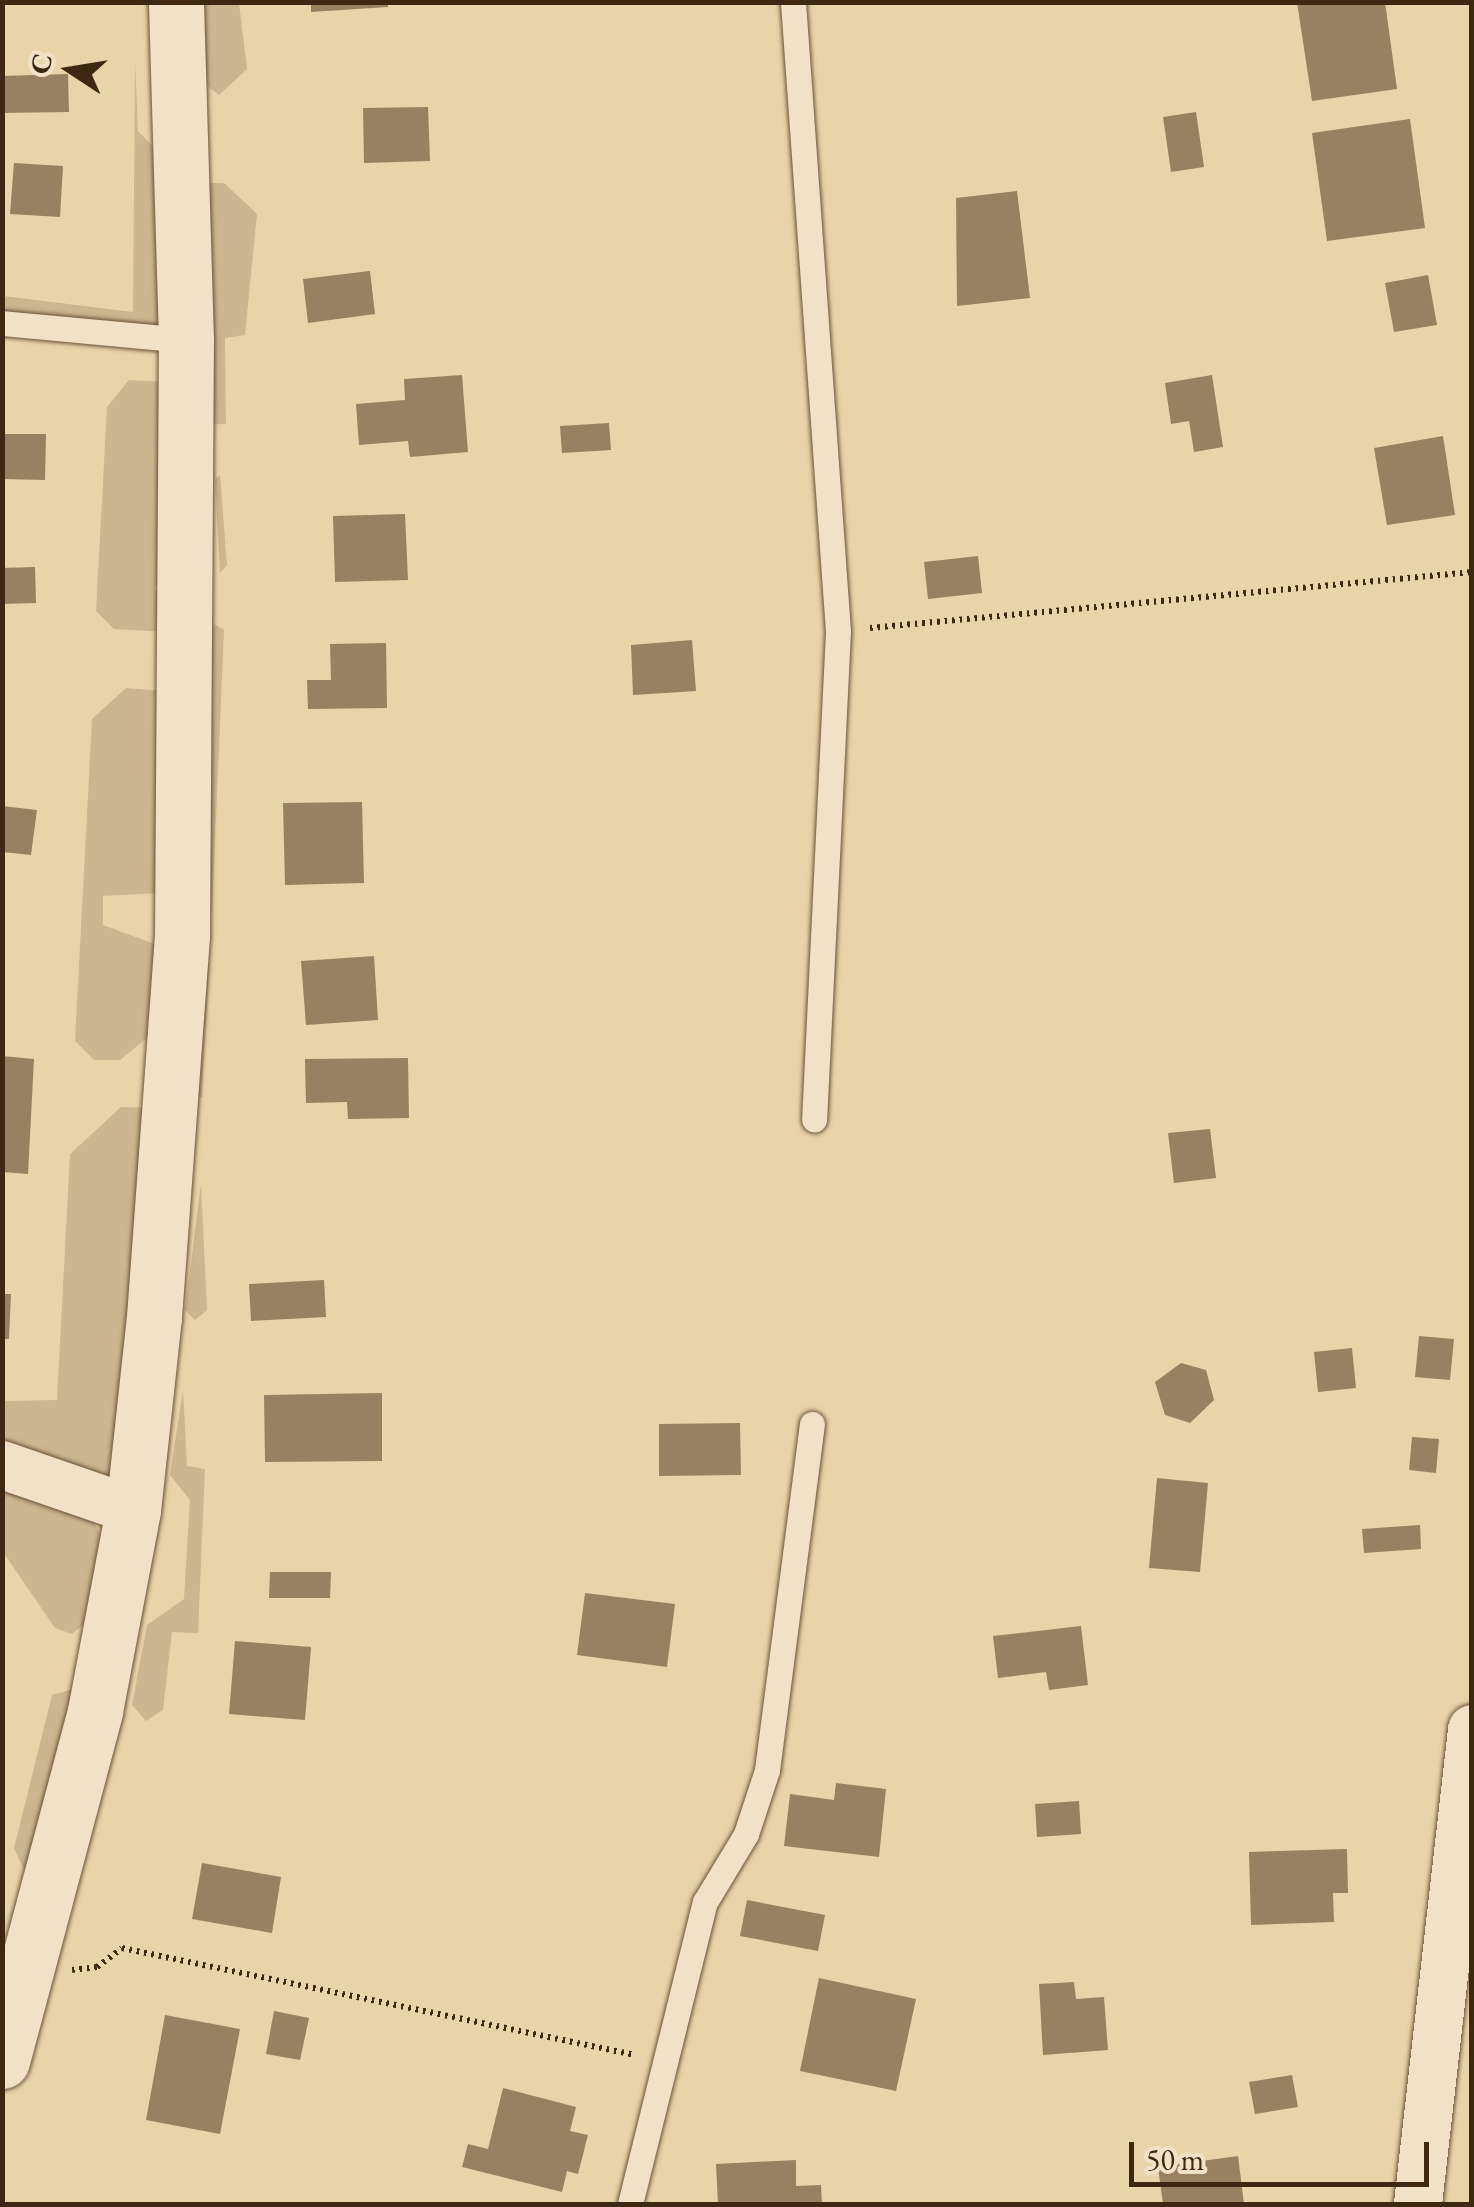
<!DOCTYPE html>
<meta charset="utf-8">
<style>
body{margin:0}
#map{position:relative;width:1474px;height:2207px;overflow:hidden;background:#e9d3a9;font-family:"EB Garamond",serif}
div>[style]{position:absolute}
.green>*{inset:0;background:#ccb68f}
.building>*{inset:0;background:#978160}
.path>*{height:6px;margin-top:-3px;transform-origin:0;background:repeating-linear-gradient(90deg,#3f2811 0 2.5px,transparent 0 7.5px)}
.roads{filter:drop-shadow(0 0 2px #6a5337) drop-shadow(0 0 2px #6a5337)}
.service>*{height:25px;margin:-12.5px;padding:0 12.5px;transform-origin:12.5px;border-radius:12.5px;background:#f1e2c7}
.minor>*{height:48px;margin:-24px;padding:0 24px;transform-origin:24px;border-radius:24px;background:#f1e2c7}
.tertiary>*{height:55px;margin:-27.5px;padding:0 27.5px;transform-origin:27.5px;border-radius:27.5px;background:#f1e2c7}
span{translate:-50% -50%;white-space:nowrap;text-align:center;line-height:1.15;-webkit-text-stroke:8px #f1e2c7;paint-order:stroke}
.frame{position:absolute;inset:0;border:5px solid #3f2811;pointer-events:none}
.north{position:absolute;left:20px;top:20px;width:100px;height:100px;-webkit-text-stroke:8px #f1e2c7;paint-order:stroke;rotate:282deg;font-size:28px;font-weight:700;line-height:40px;text-align:center;color:#3f2811}
.north::after{content:'';display:block;margin:auto;width:35px;height:45px;background:#3f2811;clip-path:polygon(50% 0,100% 100%,50% 72%,0 100%)}
.scale{position:absolute;left:1129px;top:2142px;width:300px;height:45px;box-sizing:border-box;border:5px solid #3f2811;border-top:0;padding-left:12px;font-size:30px;line-height:35px;white-space:nowrap;color:#3f2811;-webkit-text-stroke:8px #f1e2c7;paint-order:stroke}
</style>
<div id="map">
<div class="green">
<div style="clip-path:polygon(187px 3px,239px 3px,247px 69px,219px 95px,191px 73px)"></div>
<div style="clip-path:polygon(135px 62px,138px 131px,188px 183px,224px 183px,257px 214px,245px 335px,225px 338px,226px 424px,173px 425px,172px 559px,154px 589px,224px 630px,212px 912px,186px 912px,162px 893px,103px 896px,103px 925px,209px 964px,202px 1097px,186px 1096px,158px 1029px,120px 1060px,94px 1060px,75px 1041px,92px 719px,126px 688px,163px 691px,167px 632px,114px 629px,96px 611px,107px 407px,129px 380px,184px 383px,189px 349px,3px 321px,3px 296px,133px 312px)"></div>
<div style="clip-path:polygon(220px 475px,227px 565px,220px 573px,215px 479px)"></div>
<div style="clip-path:polygon(121px 1107px,154px 1108px,119px 1471px,100px 1484px,3px 1458px,2px 1401px,57px 1400px,70px 1154px)"></div>
<div style="clip-path:polygon(201px 1184px,207px 1310px,195px 1320px,185px 1310px)"></div>
<div style="clip-path:polygon(183px 1390px,187px 1466px,205px 1469px,198px 1633px,172px 1632px,163px 1710px,146px 1721px,132px 1705px,147px 1625px,184px 1599px,190px 1500px,170px 1475px)"></div>
<div style="clip-path:polygon(2px 1483px,89px 1513px,104px 1542px,88px 1621px,72px 1634px,55px 1628px,3px 1552px)"></div>
<div style="clip-path:polygon(73px 1689px,35px 1871px,23px 1868px,14px 1848px,52px 1695px)"></div>
</div>
<div class="building">
<div style="clip-path:polygon(311px 2px,388px 2px,388px 7px,311px 12px)"></div>
<div style="clip-path:polygon(1297px 2px,1385px 2px,1397px 89px,1312px 101px)"></div>
<div style="clip-path:polygon(68px 74px,69px 112px,2px 113px,2px 76px)"></div>
<div style="clip-path:polygon(428px 107px,430px 161px,364px 163px,363px 108px)"></div>
<div style="clip-path:polygon(1196px 112px,1204px 167px,1171px 172px,1163px 117px)"></div>
<div style="clip-path:polygon(1410px 119px,1425px 228px,1327px 241px,1312px 133px)"></div>
<div style="clip-path:polygon(14px 163px,63px 166px,60px 217px,10px 214px)"></div>
<div style="clip-path:polygon(1017px 191px,1030px 298px,957px 306px,956px 198px)"></div>
<div style="clip-path:polygon(370px 271px,375px 314px,308px 323px,303px 279px)"></div>
<div style="clip-path:polygon(1428px 275px,1437px 325px,1394px 332px,1385px 283px)"></div>
<div style="clip-path:polygon(462px 375px,468px 452px,410px 457px,408px 441px,359px 445px,356px 404px,405px 400px,404px 379px)"></div>
<div style="clip-path:polygon(1212px 375px,1223px 447px,1194px 452px,1189px 421px,1171px 424px,1165px 383px)"></div>
<div style="clip-path:polygon(609px 423px,611px 450px,562px 453px,560px 426px)"></div>
<div style="clip-path:polygon(2px 434px,46px 434px,45px 480px,2px 479px)"></div>
<div style="clip-path:polygon(1443px 436px,1455px 515px,1387px 525px,1374px 448px)"></div>
<div style="clip-path:polygon(405px 514px,408px 580px,335px 582px,333px 516px)"></div>
<div style="clip-path:polygon(978px 556px,982px 593px,928px 599px,924px 562px)"></div>
<div style="clip-path:polygon(35px 567px,36px 603px,2px 604px,2px 568px)"></div>
<div style="clip-path:polygon(692px 640px,696px 691px,633px 695px,631px 645px)"></div>
<div style="clip-path:polygon(386px 643px,387px 708px,308px 709px,307px 680px,331px 680px,330px 644px)"></div>
<div style="clip-path:polygon(362px 802px,364px 883px,285px 885px,283px 803px)"></div>
<div style="clip-path:polygon(2px 806px,37px 810px,31px 855px,2px 852px)"></div>
<div style="clip-path:polygon(374px 956px,378px 1020px,306px 1025px,301px 961px)"></div>
<div style="clip-path:polygon(2px 1056px,34px 1059px,28px 1174px,2px 1172px)"></div>
<div style="clip-path:polygon(408px 1058px,409px 1118px,348px 1119px,347px 1102px,306px 1103px,305px 1059px)"></div>
<div style="clip-path:polygon(1210px 1129px,1216px 1178px,1174px 1183px,1168px 1133px)"></div>
<div style="clip-path:polygon(324px 1280px,326px 1317px,251px 1321px,249px 1284px)"></div>
<div style="clip-path:polygon(2px 1294px,11px 1294px,9px 1339px,2px 1339px)"></div>
<div style="clip-path:polygon(1419px 1336px,1454px 1339px,1450px 1380px,1415px 1377px)"></div>
<div style="clip-path:polygon(1352px 1348px,1356px 1388px,1318px 1392px,1314px 1352px)"></div>
<div style="clip-path:polygon(1181px 1363px,1206px 1370px,1214px 1400px,1190px 1423px,1165px 1415px,1155px 1382px)"></div>
<div style="clip-path:polygon(382px 1393px,382px 1461px,265px 1462px,264px 1395px)"></div>
<div style="clip-path:polygon(740px 1423px,741px 1475px,659px 1476px,659px 1424px)"></div>
<div style="clip-path:polygon(1412px 1437px,1439px 1439px,1436px 1473px,1409px 1470px)"></div>
<div style="clip-path:polygon(1157px 1478px,1208px 1483px,1200px 1572px,1149px 1568px)"></div>
<div style="clip-path:polygon(1420px 1525px,1421px 1549px,1364px 1553px,1362px 1529px)"></div>
<div style="clip-path:polygon(270px 1572px,331px 1572px,330px 1598px,269px 1598px)"></div>
<div style="clip-path:polygon(585px 1593px,675px 1604px,667px 1667px,577px 1655px)"></div>
<div style="clip-path:polygon(1081px 1626px,1088px 1685px,1049px 1690px,1046px 1672px,998px 1678px,993px 1636px)"></div>
<div style="clip-path:polygon(235px 1641px,311px 1647px,305px 1720px,229px 1714px)"></div>
<div style="clip-path:polygon(836px 1783px,886px 1789px,879px 1857px,784px 1846px,790px 1794px,834px 1800px)"></div>
<div style="clip-path:polygon(1079px 1801px,1081px 1834px,1037px 1837px,1035px 1804px)"></div>
<div style="clip-path:polygon(1347px 1849px,1348px 1893px,1333px 1893px,1334px 1922px,1251px 1925px,1249px 1852px)"></div>
<div style="clip-path:polygon(202px 1863px,281px 1877px,272px 1933px,192px 1919px)"></div>
<div style="clip-path:polygon(747px 1900px,825px 1915px,818px 1951px,740px 1936px)"></div>
<div style="clip-path:polygon(819px 1978px,916px 1999px,896px 2091px,800px 2071px)"></div>
<div style="clip-path:polygon(1074px 1982px,1076px 1999px,1104px 1997px,1108px 2050px,1043px 2055px,1039px 1984px)"></div>
<div style="clip-path:polygon(274px 2011px,309px 2018px,300px 2060px,266px 2054px)"></div>
<div style="clip-path:polygon(165px 2015px,240px 2029px,220px 2134px,146px 2120px)"></div>
<div style="clip-path:polygon(1292px 2075px,1298px 2107px,1255px 2114px,1249px 2082px)"></div>
<div style="clip-path:polygon(503px 2088px,576px 2107px,570px 2131px,588px 2135px,578px 2174px,567px 2171px,562px 2192px,462px 2167px,468px 2144px,488px 2149px)"></div>
<div style="clip-path:polygon(1238px 2156px,1244px 2204px,1163px 2204px,1158px 2167px)"></div>
<div style="clip-path:polygon(796px 2160px,796px 2186px,821px 2185px,822px 2204px,718px 2204px,716px 2164px)"></div>
</div>
<div class="path">
<div style="left:870px;top:628px;width:605px;rotate:-5.31deg"></div>
<div style="left:72px;top:1970px;width:25px;rotate:-7deg"></div>
<div style="left:97px;top:1967px;width:31px;rotate:-37deg"></div>
<div style="left:122px;top:1948px;width:524px;rotate:11.78deg"></div>
</div>
<div class="roads">
<div class="service">
<div style="left:793px;top:2px;width:631px;rotate:85.91deg"></div>
<div style="left:838px;top:631px;width:489px;rotate:92.8deg"></div>
<div style="left:2px;top:323px;width:185px;rotate:5.3deg"></div>
<div style="left:630px;top:2204px;width:311px;rotate:-76.1deg"></div>
<div style="left:705px;top:1902px;width:79px;rotate:-58.9deg"></div>
<div style="left:746px;top:1834px;width:67px;rotate:-71.8deg"></div>
<div style="left:767px;top:1770px;width:349px;rotate:-82.6deg"></div>
</div>
<div class="minor">
<div style="left:2px;top:1465px;width:139px;rotate:19deg"></div>
<div style="left:1418px;top:2204px;width:478px;rotate:-83.5deg"></div>
</div>
<div class="tertiary">
<div style="left:2px;top:2061px;width:362px;rotate:-75.1deg"></div>
<div style="left:95px;top:1711px;width:205px;rotate:-79.3deg"></div>
<div style="left:133px;top:1510px;width:194px;rotate:-83.8deg"></div>
<div style="left:154px;top:1317px;width:382px;rotate:-85.8deg"></div>
<div style="left:182px;top:936px;width:596px;rotate:-89.62deg"></div>
<div style="left:186px;top:340px;width:338px;rotate:-91.7deg"></div>
</div>
</div>
<div class="frame"></div>
<div class="north">С</div>
<div class="scale">50 m</div>
</div>
